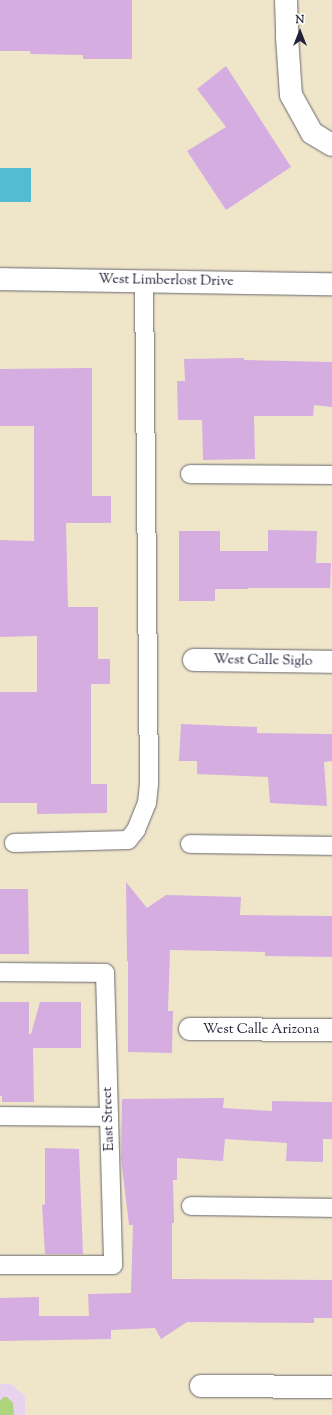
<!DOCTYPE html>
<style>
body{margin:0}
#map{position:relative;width:332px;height:1415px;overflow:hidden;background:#efe6ca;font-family:"Sorts Mill Goudy",serif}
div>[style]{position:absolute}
.built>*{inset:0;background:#e9d2ee}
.green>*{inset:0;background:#aed47d}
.water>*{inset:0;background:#54bcd2}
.building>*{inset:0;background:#d5ade0}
.roads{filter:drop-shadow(0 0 1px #6a676d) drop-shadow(0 0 1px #6a676d)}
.service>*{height:18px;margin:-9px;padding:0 9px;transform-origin:9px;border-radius:9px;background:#fff}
.minor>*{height:22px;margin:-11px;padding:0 11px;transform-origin:11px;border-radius:11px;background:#fff}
.tertiary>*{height:22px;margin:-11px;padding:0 11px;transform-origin:11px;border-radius:11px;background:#fff}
span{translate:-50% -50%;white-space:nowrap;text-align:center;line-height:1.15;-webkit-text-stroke:4px #fff;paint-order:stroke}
.street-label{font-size:14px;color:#22223b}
.north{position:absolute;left:280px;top:12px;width:40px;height:40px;-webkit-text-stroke:3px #fff;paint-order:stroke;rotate:0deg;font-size:11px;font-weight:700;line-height:16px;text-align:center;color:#22223b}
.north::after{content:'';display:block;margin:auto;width:14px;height:18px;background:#22223b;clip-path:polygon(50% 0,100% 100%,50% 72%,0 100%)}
</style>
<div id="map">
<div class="built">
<div style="clip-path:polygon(0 1384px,11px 1384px,25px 1396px,25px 1415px,0 1415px)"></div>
</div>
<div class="green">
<div style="clip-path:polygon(3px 1397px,7px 1397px,13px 1403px,14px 1415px,0 1415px,0 1401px)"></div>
</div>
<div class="water">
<div style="clip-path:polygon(0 168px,31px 168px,31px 202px,0 202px)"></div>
</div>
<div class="building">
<div style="clip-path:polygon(0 0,132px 0,132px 59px,83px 59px,83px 55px,31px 54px,30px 51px,0 51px)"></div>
<div style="clip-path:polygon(226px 66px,291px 167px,226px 210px,187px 151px,226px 127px,197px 89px)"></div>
<div style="clip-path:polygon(244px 358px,244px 360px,332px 362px,332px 407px,314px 405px,313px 416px,254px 416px,255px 459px,203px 460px,202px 420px,178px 420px,177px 381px,185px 381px,184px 359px)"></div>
<div style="clip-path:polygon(92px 368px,92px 496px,111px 496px,111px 523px,66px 523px,68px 607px,98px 607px,98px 659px,110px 659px,110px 684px,91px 684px,91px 784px,107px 784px,107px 813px,37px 814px,37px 803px,0 803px,0 692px,37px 692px,37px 636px,0 637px,0 540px,34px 541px,34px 426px,0 426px,0 369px)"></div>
<div style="clip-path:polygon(268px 530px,317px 531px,316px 563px,331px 563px,330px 588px,248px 588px,248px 589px,215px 589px,215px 601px,179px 601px,179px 531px,220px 531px,220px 551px,268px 551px)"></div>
<div style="clip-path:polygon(181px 724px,257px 727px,257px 733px,332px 734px,332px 761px,324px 762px,327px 806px,270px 803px,268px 777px,197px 774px,197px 761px,179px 761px)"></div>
<div style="clip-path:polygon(126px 882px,147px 908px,166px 895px,241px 897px,240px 915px,332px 916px,332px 957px,265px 956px,265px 952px,170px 950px,168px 1011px,173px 1011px,172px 1053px,128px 1052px,128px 961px,127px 961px)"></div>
<div style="clip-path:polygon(0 889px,28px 889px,29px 954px,0 954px)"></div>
<div style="clip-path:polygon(0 1002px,29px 1002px,29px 1034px,31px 1034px,40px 1002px,81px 1002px,81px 1048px,33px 1048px,34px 1102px,2px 1102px,2px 1096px,0 1096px)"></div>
<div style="clip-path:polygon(224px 1098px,223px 1108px,272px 1111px,272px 1101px,332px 1102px,332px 1139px,323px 1139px,323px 1162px,286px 1161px,287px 1143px,225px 1139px,223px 1161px,177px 1158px,177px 1180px,173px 1180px,174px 1223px,172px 1223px,172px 1279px,332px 1280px,332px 1318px,314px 1318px,314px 1323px,187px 1322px,161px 1339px,155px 1328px,111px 1330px,111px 1339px,0 1341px,0 1298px,39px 1297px,39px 1316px,89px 1316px,88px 1294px,131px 1293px,133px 1225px,129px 1225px,121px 1158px,122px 1099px)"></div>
<div style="clip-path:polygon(45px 1148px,79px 1149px,83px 1254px,45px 1254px,42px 1205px,45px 1204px)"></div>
</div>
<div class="roads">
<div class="service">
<div style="left:190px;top:474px;width:142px;rotate:0.4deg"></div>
<div style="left:14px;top:843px;width:114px;rotate:-1.5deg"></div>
<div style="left:128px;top:840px;width:13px;rotate:-51deg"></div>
<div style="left:136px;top:830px;width:29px;rotate:-68deg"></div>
<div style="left:147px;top:803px;width:20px;rotate:-84deg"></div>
<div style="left:149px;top:783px;width:502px;rotate:-90.57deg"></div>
<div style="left:190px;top:844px;width:142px;rotate:0.8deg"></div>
<div style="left:0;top:972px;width:105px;rotate:0.5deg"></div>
<div style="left:105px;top:973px;width:292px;rotate:88.4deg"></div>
<div style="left:113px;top:1265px;width:113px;rotate:180deg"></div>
<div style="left:0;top:1116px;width:109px;rotate:0.5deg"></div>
<div style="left:191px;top:1206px;width:141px;rotate:0.8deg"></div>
</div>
<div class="minor">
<div style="left:286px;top:0;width:37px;rotate:88deg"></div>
<div style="left:287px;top:37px;width:58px;rotate:86.1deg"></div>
<div style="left:291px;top:95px;width:43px;rotate:61.1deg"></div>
<div style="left:312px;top:133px;width:23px;rotate:31deg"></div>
<div style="left:194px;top:660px;width:138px;rotate:0.8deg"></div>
<div style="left:190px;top:1029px;width:142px;rotate:0.4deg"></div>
<div style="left:201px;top:1386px;width:131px;rotate:0.4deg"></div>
</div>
<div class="tertiary">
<div style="left:0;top:279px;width:332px;rotate:0.9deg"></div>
</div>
</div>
<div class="street-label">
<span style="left:166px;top:281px;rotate:1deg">West Limberlost Drive</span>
<span style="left:263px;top:661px;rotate:1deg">West Calle Siglo</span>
<span style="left:261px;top:1030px">West Calle Arizona</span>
<span style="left:109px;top:1119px;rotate:-92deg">East Street</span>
</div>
<div class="north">N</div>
</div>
